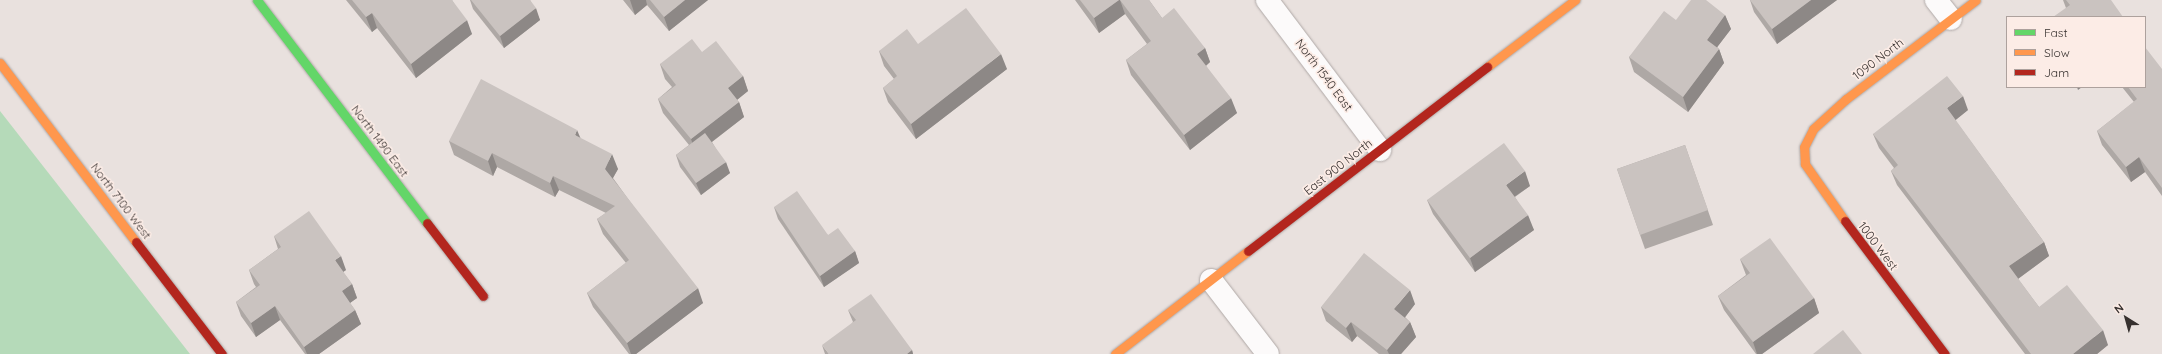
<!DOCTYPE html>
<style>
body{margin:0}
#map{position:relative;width:2162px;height:354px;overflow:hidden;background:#e9e1de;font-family:Quicksand,sans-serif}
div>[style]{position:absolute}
.green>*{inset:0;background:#b5dab9}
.roads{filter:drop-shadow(0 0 1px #afa8a6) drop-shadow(0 0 1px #afa8a6)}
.street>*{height:22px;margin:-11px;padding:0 11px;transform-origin:11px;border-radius:11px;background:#fcfafa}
.fast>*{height:9px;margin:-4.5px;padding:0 4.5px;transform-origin:4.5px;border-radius:4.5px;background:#63d668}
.slow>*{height:9px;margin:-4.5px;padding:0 4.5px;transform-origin:4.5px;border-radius:4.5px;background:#ff974d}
.jam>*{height:9px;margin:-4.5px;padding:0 4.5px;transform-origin:4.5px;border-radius:4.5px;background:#b3261e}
.wall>*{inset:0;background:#aea8a5}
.shaded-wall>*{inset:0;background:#8d8886}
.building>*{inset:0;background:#cac3c0}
span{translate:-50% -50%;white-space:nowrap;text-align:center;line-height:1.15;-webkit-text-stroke:3.5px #fcece6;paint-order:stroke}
.street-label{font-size:12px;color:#37312f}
.legend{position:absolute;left:2006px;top:16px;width:140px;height:72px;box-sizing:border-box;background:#fcece6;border:1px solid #ada19d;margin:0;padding:5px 7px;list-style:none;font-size:12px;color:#37312f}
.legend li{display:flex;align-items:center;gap:8px;height:20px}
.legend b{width:20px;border:1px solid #ada19d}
.north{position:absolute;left:2106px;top:298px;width:40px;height:40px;-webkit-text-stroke:3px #fcece6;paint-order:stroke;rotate:323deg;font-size:11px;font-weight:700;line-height:16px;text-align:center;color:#37312f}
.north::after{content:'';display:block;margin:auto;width:14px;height:18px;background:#37312f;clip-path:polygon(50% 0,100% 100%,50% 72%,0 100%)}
</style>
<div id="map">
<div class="green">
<div style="clip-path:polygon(0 111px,190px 354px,0 354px)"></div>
</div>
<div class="roads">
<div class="street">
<div style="left:1267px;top:0;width:188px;rotate:53deg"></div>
<div style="left:1936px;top:0;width:24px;rotate:52deg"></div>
<div style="left:1211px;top:280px;width:93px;rotate:52.4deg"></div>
</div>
<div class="fast">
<div style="left:257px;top:0;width:280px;rotate:52.7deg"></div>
</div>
<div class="slow">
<div style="left:0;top:63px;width:225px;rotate:52.8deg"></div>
<div style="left:1487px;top:67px;width:111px;rotate:-37.3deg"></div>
<div style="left:1845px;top:221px;width:70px;rotate:-125.1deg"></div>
<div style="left:1805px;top:164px;width:17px;rotate:-93deg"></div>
<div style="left:1804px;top:147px;width:20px;rotate:-63deg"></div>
<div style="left:1813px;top:129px;width:45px;rotate:-42.3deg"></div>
<div style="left:1846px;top:99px;width:163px;rotate:-37.3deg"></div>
<div style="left:1115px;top:354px;width:168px;rotate:-37.8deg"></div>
</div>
<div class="jam">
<div style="left:1845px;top:221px;width:166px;rotate:53.1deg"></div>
<div style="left:427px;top:223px;width:92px;rotate:52.5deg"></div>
<div style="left:136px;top:242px;width:141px;rotate:52.5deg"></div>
<div style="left:1248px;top:251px;width:302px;rotate:-37.6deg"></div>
</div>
</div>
<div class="wall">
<div style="clip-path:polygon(346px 0,452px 0,472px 34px,416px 78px,377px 28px,372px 32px)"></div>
<div style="clip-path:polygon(470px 0,530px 0,540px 20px,504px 48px,473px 9px)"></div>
<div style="clip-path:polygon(623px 0,708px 0,669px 31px,647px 5px,635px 15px)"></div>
<div style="clip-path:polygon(1075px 0,1149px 0,1162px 18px,1205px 48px,1210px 62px,1206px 66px,1237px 113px,1190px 150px,1131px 75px,1126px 60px,1147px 44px,1125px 14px,1099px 33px)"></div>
<div style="clip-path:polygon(1750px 0,1837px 0,1777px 44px,1754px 12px)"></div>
<div style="clip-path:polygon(2063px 0,2111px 0,2066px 8px)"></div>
<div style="clip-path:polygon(1725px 15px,1731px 29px,1717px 47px,1719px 49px,1724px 63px,1688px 112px,1634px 72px,1629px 57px,1676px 20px)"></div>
<div style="clip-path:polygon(918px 44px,1007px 69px,916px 139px,888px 102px,883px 88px,894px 79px,884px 66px,879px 51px)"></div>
<div style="clip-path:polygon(702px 52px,743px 76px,748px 91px,737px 100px,739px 102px,744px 117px,712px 142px,730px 173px,701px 195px,680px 167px,676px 155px,689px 145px,663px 113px,658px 99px,672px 87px,665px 79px,660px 64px)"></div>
<div style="clip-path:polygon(2162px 69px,2162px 196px,2145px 172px,2131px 182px,2102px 145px,2097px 131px,2134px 102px,2122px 87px,2145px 87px)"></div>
<div style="clip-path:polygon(1968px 110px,1955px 120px,2044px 242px,2049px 256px,2018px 279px,2039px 307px,2108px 345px,2097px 354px,2025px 354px,1897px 185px,1891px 171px,1894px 168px,1879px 148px,1873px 134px)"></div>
<div style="clip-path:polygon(580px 138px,618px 169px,613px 178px,703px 303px,636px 354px,629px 354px,593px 307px,587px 293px,626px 263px,603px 234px,597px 219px,606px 213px,559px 190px,555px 197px,497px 167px,493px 176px,454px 155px,449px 141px)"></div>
<div style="clip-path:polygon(1685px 145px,1713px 225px,1645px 249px,1617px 169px)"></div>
<div style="clip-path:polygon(1530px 186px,1515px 197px,1534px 230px,1475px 272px,1433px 214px,1427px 200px)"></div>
<div style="clip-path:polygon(774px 207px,828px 235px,855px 251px,859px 263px,824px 287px,778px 219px)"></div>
<div style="clip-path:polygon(274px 236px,346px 270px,343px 272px,352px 284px,357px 298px,350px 303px,355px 310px,361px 324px,319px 354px,305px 354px,280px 320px,256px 337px,241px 316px,236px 302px,256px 287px,254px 284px,249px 270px,278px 249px)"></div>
<div style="clip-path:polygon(1740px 259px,1814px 298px,1819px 313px,1762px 354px,1756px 354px,1724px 310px,1718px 296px,1746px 275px)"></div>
<div style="clip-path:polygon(1415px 304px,1405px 317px,1410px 322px,1416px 337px,1401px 354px,1379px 354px,1357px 336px,1352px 342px,1326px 321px,1321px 307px)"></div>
<div style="clip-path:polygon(848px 310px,912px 350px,913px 354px,829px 354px,853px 322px)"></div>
<div style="clip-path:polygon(822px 345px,829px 354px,825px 354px)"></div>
</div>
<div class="shaded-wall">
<div style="clip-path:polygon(630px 0,646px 0,647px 5px,635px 15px)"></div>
<div style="clip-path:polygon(685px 0,708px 0,669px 31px,664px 17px)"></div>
<div style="clip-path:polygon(1119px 0,1120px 0,1125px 14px,1099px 33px,1094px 18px)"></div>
<div style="clip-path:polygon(1811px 0,1837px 0,1777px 44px,1772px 29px)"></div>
<div style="clip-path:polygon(536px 8px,540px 20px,504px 48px,500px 36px)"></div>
<div style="clip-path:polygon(372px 13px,377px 28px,372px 32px,366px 17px)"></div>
<div style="clip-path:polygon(1725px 15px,1731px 29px,1712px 54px,1707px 40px)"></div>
<div style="clip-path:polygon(467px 20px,472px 34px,416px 78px,411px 64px)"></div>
<div style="clip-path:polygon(1205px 48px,1210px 62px,1202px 69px,1197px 54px)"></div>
<div style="clip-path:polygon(1719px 49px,1724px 63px,1688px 112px,1683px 97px)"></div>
<div style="clip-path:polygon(1001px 54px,1007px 69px,916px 139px,911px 124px)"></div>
<div style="clip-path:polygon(743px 76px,748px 91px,733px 103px,728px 88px)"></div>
<div style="clip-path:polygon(2077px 87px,2082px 87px,2078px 90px)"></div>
<div style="clip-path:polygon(1963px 96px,1968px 110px,1952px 123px,1947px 108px)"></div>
<div style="clip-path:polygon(1231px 98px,1237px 113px,1190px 150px,1184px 135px)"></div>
<div style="clip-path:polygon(739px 102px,744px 117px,696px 154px,691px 139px)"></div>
<div style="clip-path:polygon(577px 130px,583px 144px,575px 135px)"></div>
<div style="clip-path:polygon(492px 153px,497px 167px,493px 176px,488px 161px)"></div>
<div style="clip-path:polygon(612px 154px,618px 169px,610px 183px,605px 169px)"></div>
<div style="clip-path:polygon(2139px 157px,2145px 172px,2131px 182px,2126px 167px)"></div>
<div style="clip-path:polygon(726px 162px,730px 173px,701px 195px,696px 183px)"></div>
<div style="clip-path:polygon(1525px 171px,1530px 186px,1511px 199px,1506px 185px)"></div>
<div style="clip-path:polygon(553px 176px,559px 190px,555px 197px,550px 183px)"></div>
<div style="clip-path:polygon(1528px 215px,1534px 230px,1475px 272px,1470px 258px)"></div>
<div style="clip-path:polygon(2044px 242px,2049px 256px,2015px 281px,2009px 266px)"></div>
<div style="clip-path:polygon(855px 251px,859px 263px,824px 287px,820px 276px)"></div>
<div style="clip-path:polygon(341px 256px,346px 270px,340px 274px,335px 260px)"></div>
<div style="clip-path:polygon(352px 284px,357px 298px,347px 305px,342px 291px)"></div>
<div style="clip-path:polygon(698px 288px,703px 303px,636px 354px,631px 354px,627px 343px)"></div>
<div style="clip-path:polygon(1410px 290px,1415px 304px,1400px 324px,1394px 309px)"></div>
<div style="clip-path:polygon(1814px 298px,1819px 313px,1762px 354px,1757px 354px,1753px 342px)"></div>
<div style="clip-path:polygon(275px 306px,280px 320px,256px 337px,251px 323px)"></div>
<div style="clip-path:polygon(355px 310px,361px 324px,319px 354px,307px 354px,304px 347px)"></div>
<div style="clip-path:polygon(1351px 322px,1357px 336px,1352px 342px,1346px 328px)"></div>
<div style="clip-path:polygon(1410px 322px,1416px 337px,1401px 354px,1389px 354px,1387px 350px)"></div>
<div style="clip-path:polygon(2103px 330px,2108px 345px,2097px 354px,2073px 354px)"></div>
<div style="clip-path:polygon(912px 350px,913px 354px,907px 354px)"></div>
</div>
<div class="building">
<div style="clip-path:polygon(352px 0,452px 0,467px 20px,411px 64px,372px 13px,366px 17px)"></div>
<div style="clip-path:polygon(471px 0,530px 0,536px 8px,500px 36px)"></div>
<div style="clip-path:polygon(650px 0,685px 0,664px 17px)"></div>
<div style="clip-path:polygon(1080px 0,1119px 0,1094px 18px)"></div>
<div style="clip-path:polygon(1120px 0,1149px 0,1162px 18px,1174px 8px,1205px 48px,1197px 54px,1231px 98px,1184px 135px,1126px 60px,1151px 41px)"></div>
<div style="clip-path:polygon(1691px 0,1706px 0,1725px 15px,1707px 40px,1719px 49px,1683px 97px,1629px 57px,1664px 11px,1676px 20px)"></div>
<div style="clip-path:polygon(1750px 0,1811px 0,1772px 29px)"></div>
<div style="clip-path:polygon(2066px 0,2111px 0,2123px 17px,2053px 17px,2070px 5px)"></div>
<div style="clip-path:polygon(966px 8px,1001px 54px,911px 124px,883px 88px,897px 76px,879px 51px,907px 29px,918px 44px)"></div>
<div style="clip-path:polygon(692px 39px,702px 52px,716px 41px,743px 76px,728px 88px,739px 102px,691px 139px,658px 99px,676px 85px,660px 64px)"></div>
<div style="clip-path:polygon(2145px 47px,2162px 69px,2162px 188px,2139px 157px,2126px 167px,2097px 131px,2137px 99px,2128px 87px,2145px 87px)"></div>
<div style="clip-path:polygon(1947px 76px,1963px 96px,1947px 108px,2044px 242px,2009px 266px,2039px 307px,2067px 285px,2103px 330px,2073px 354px,2031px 354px,1891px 171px,1898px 165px,1873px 134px)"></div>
<div style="clip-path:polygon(481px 79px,577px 130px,575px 135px,612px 154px,605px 169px,698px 288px,627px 343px,587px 293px,629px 260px,597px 219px,615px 206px,553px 176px,550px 183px,492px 153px,488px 161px,449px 141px)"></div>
<div style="clip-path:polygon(705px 133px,726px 162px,696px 183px,676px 155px)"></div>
<div style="clip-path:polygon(1504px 143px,1525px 171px,1506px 185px,1528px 215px,1470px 258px,1427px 200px)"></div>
<div style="clip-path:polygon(1685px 145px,1708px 210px,1640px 235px,1617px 169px)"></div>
<div style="clip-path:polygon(797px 191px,828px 235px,838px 228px,855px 251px,820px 276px,774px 207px)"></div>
<div style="clip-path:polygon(309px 211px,341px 256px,335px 260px,352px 284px,342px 291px,355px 310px,304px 347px,275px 306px,251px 323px,236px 302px,260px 285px,249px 270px,281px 247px,274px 236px)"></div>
<div style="clip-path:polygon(1770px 238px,1814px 298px,1753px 342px,1718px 296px,1750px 273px,1740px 259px)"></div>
<div style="clip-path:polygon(1364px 253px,1410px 290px,1394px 309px,1410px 322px,1387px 350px,1351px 322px,1346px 328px,1321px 307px)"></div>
<div style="clip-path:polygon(871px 294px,912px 350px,907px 354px,829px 354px,822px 345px,856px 320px,848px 310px)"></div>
<div style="clip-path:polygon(1843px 330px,1862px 354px,1813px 354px)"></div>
</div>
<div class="street-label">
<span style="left:1878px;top:59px;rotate:-37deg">1090 North</span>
<span style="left:1324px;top:75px;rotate:53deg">North 1540 East</span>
<span style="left:380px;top:141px;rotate:53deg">North 1490 East</span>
<span style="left:1338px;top:167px;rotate:-38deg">East 900 North</span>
<span style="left:121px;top:201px;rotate:53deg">North 7100 West</span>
<span style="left:1878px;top:246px;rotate:53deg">1000 West</span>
</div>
<ul class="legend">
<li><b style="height:5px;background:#63d668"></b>Fast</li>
<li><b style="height:5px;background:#ff974d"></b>Slow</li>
<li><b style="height:5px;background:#b3261e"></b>Jam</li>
</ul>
<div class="north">N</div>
</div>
